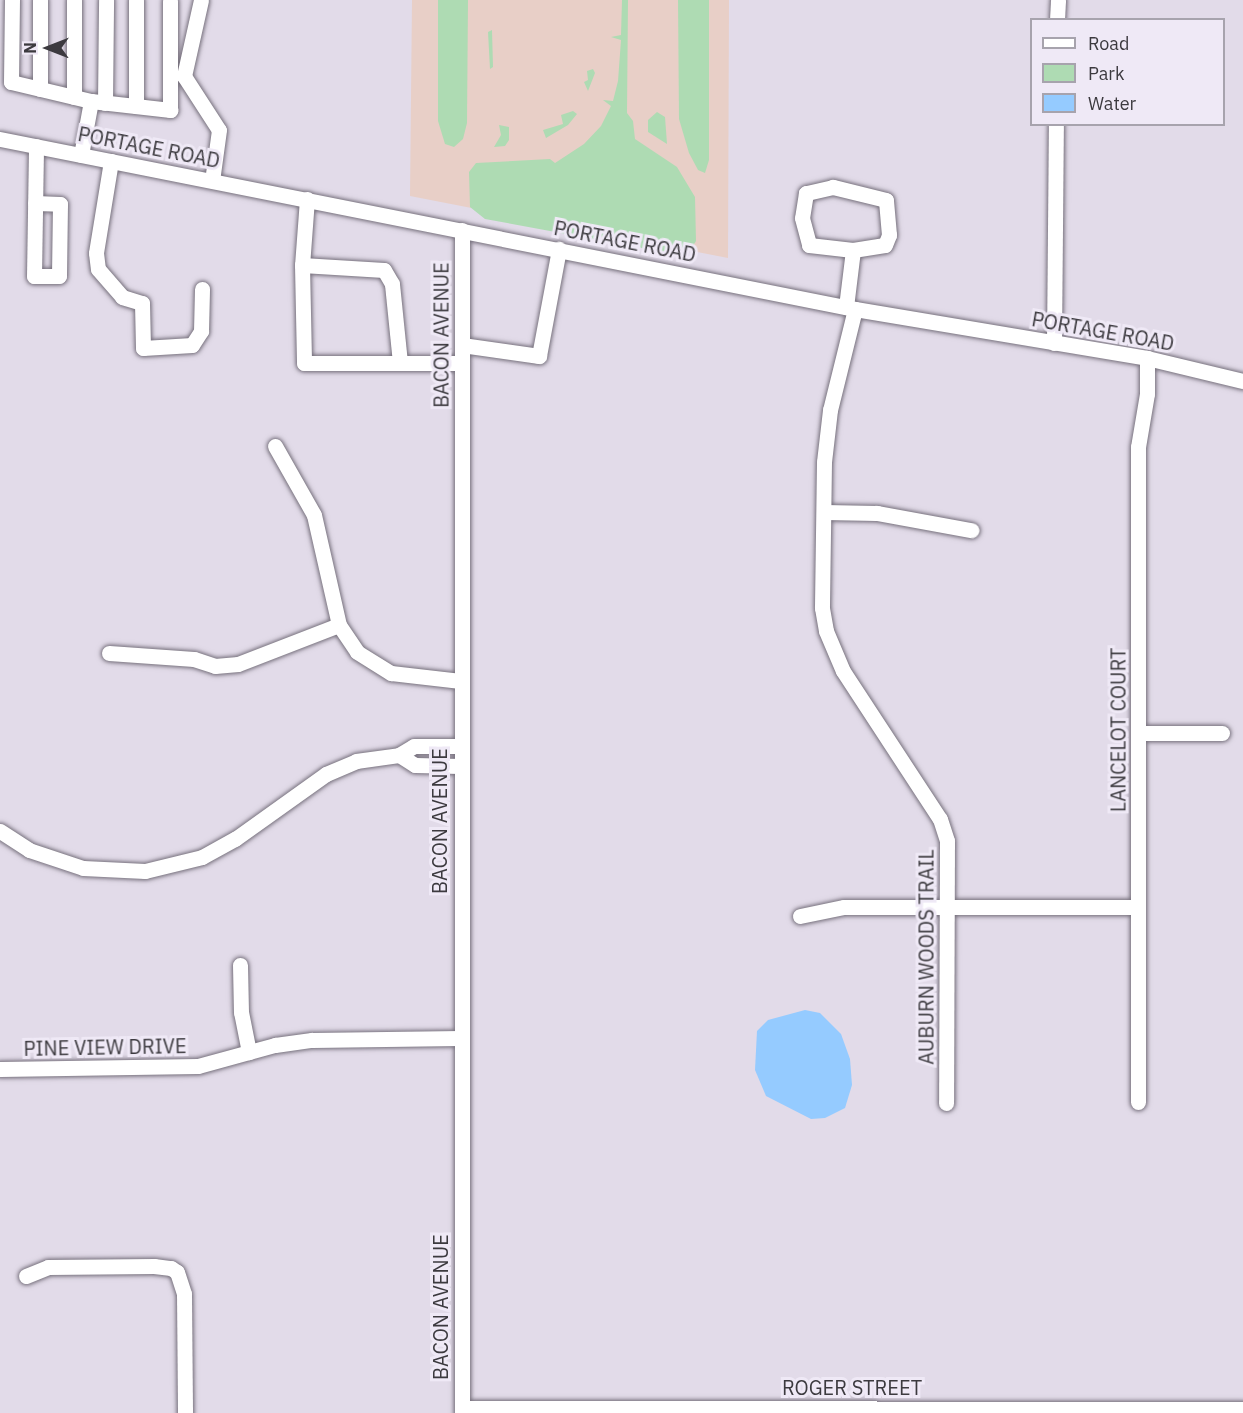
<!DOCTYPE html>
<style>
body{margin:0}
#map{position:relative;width:1243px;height:1413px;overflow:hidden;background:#e2dbe9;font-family:"IBM Plex Sans",sans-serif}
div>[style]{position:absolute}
.education>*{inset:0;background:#e8cfc7}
.green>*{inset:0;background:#aedbb3}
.water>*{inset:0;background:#95cbff}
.roads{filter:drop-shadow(0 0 2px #77717d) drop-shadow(0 0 2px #77717d)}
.minor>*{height:15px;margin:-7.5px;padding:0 7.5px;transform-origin:7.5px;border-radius:7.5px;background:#fff}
span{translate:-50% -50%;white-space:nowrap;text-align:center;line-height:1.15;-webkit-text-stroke:6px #efe9f6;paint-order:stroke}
.street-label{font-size:20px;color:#3c3a3f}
.legend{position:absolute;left:1030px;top:18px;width:195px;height:108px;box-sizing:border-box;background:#efe9f6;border:2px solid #a7a3ad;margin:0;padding:8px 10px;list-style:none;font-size:18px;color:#3c3a3f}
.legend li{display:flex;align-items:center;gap:12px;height:30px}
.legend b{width:30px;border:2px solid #a7a3ad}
.north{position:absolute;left:18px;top:18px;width:60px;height:60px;-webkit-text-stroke:4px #efe9f6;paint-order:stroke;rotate:270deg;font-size:16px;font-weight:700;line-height:24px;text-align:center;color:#3c3a3f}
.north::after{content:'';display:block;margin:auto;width:21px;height:27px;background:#3c3a3f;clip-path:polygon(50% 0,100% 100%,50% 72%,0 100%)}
</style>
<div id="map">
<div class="education">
<div style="clip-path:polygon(412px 0,729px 0,728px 258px,410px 196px)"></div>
</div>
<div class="green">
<div style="clip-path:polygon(438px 0,468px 0,467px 123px,463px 139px,454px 147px,445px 144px,438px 121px)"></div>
<div style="clip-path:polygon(622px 0,628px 0,627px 113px,633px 121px,635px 139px,677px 167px,695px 197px,696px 241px,691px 249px,680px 255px,485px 219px,470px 207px,469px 172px,476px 163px,550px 159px,555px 163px,584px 144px,601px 126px,611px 106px,603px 100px,613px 101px,618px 81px,621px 40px,611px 37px,621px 35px)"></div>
<div style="clip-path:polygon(678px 0,709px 0,709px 160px,705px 173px,698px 170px,689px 153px,679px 119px)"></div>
<div style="clip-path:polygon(492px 30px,493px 67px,490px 69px,488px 32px)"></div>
<div style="clip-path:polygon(593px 69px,595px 73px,588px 91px,584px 82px,588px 80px,587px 71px)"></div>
<div style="clip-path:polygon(573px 111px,577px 114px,568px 125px,546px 138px,543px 130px,563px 124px,561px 115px)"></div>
<div style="clip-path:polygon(657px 112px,665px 117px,667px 144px,648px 132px,648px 120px)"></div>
<div style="clip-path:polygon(499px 125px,509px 127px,509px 140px,505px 146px,494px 147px,501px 135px)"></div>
</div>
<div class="water">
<div style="clip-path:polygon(805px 1010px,820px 1013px,841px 1034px,850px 1059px,852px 1085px,845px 1108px,825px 1118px,811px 1119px,766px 1096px,755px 1070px,757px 1031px,768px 1020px)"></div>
</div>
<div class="roads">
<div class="minor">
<div style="left:12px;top:0;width:82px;rotate:90.7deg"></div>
<div style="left:11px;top:82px;width:82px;rotate:13.4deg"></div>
<div style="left:91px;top:101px;width:80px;rotate:6.5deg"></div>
<div style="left:170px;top:110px;width:109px;rotate:-90deg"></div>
<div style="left:201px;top:0;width:78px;rotate:102.6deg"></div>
<div style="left:184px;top:76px;width:64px;rotate:57.1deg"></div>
<div style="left:219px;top:130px;width:51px;rotate:97.8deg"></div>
<div style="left:1057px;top:20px;width:20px;rotate:-87deg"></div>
<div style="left:40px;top:89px;width:89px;rotate:-90deg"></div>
<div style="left:74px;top:97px;width:97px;rotate:-90deg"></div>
<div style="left:105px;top:103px;width:103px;rotate:-89.4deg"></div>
<div style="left:136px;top:106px;width:106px;rotate:-90deg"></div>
<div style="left:0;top:139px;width:872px;rotate:11.25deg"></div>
<div style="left:855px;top:309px;width:296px;rotate:9.5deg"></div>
<div style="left:1147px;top:358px;width:99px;rotate:13.5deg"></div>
<div style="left:81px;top:155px;width:55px;rotate:-79.5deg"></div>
<div style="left:111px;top:161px;width:93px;rotate:99.3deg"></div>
<div style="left:96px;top:253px;width:16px;rotate:83deg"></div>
<div style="left:98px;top:269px;width:37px;rotate:49deg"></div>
<div style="left:122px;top:297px;width:21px;rotate:17deg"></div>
<div style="left:142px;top:303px;width:45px;rotate:88.7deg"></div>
<div style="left:143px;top:348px;width:49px;rotate:-3.5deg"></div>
<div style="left:192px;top:345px;width:17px;rotate:-57deg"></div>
<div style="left:201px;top:331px;width:42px;rotate:-88.6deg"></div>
<div style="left:307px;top:199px;width:66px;rotate:94.3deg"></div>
<div style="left:302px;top:265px;width:98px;rotate:88.8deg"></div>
<div style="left:304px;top:363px;width:158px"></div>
<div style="left:35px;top:203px;width:25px;rotate:2deg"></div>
<div style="left:60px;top:204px;width:72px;rotate:90.8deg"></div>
<div style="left:59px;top:276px;width:25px;rotate:180deg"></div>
<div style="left:34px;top:276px;width:130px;rotate:-89.1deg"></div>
<div style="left:302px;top:265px;width:82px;rotate:3.5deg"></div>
<div style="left:384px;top:270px;width:16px;rotate:60deg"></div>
<div style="left:392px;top:284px;width:79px;rotate:84.2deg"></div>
<div style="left:846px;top:307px;width:57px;rotate:-83deg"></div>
<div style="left:853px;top:250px;width:32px;rotate:-9deg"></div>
<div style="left:885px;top:245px;width:11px;rotate:-68deg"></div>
<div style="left:889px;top:235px;width:35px;rotate:-95deg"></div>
<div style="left:886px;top:200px;width:55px;rotate:-166.2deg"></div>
<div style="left:833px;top:187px;width:28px;rotate:167deg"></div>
<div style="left:806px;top:193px;width:25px;rotate:99deg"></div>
<div style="left:802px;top:218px;width:28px;rotate:75deg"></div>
<div style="left:809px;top:245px;width:44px;rotate:6.5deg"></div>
<div style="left:855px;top:309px;width:104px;rotate:103.9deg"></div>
<div style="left:830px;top:410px;width:52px;rotate:96.6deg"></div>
<div style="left:824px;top:462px;width:146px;rotate:90.8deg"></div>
<div style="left:822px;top:608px;width:23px;rotate:80deg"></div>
<div style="left:826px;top:631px;width:43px;rotate:67deg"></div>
<div style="left:843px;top:671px;width:177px;rotate:56.8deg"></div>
<div style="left:940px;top:819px;width:23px;rotate:72deg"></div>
<div style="left:947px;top:841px;width:262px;rotate:90.2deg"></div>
<div style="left:1054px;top:343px;width:219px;rotate:-89.5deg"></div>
<div style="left:462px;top:345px;width:78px;rotate:8.1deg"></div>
<div style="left:539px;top:356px;width:109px;rotate:-79.4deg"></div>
<div style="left:275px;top:446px;width:79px;rotate:60.5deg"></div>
<div style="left:314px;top:515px;width:113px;rotate:77.2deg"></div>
<div style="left:339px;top:625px;width:32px;rotate:56deg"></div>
<div style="left:357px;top:652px;width:40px;rotate:32deg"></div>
<div style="left:391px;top:673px;width:70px;rotate:6.5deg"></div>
<div style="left:824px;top:512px;width:53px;rotate:1.1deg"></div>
<div style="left:877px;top:513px;width:96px;rotate:10.3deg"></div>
<div style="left:109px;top:653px;width:85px;rotate:4deg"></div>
<div style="left:194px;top:659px;width:22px;rotate:18deg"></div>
<div style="left:215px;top:666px;width:23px;rotate:-5deg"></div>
<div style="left:238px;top:664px;width:108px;rotate:-21.1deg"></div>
<div style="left:1140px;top:733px;width:82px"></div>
<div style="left:399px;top:755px;width:17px;rotate:-31deg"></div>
<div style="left:414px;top:746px;width:47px"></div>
<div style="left:0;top:831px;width:35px;rotate:33deg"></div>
<div style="left:29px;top:850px;width:57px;rotate:18.4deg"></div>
<div style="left:83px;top:868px;width:62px;rotate:2.8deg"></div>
<div style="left:145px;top:871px;width:59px;rotate:-13.8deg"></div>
<div style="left:202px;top:857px;width:38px;rotate:-29deg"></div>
<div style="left:235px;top:839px;width:112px;rotate:-35.5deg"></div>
<div style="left:326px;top:774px;width:33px;rotate:-23deg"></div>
<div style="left:356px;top:761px;width:43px;rotate:-7.9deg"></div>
<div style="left:399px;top:755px;width:19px;rotate:32deg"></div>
<div style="left:415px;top:765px;width:45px;rotate:1.3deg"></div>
<div style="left:800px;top:916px;width:45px;rotate:-11.6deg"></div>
<div style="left:844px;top:907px;width:294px"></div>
<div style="left:240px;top:965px;width:47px;rotate:88.8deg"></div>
<div style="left:241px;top:1012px;width:41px;rotate:78.7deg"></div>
<div style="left:0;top:1069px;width:198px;rotate:-0.9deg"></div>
<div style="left:198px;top:1066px;width:80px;rotate:-15.3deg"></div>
<div style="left:275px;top:1045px;width:37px;rotate:-8deg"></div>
<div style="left:312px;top:1040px;width:148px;rotate:-0.8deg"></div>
<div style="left:1138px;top:1102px;width:655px;rotate:-90deg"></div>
<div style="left:1138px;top:447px;width:54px;rotate:-80.4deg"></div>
<div style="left:1147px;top:394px;width:36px;rotate:-90deg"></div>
<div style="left:26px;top:1276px;width:24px;rotate:-22deg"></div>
<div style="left:48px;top:1267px;width:106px;rotate:-0.5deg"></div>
<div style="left:154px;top:1266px;width:17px;rotate:7deg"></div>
<div style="left:171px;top:1268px;width:7px;rotate:34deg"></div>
<div style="left:177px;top:1272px;width:23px;rotate:72deg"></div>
<div style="left:184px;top:1294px;width:119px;rotate:89.5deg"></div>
<div style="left:462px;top:1408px;width:781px;rotate:0.07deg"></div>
<div style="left:462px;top:1413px;width:1183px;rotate:-90deg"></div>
</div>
</div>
<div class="street-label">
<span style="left:149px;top:147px;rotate:11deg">PORTAGE ROAD</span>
<span style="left:625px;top:241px;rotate:11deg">PORTAGE ROAD</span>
<span style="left:1103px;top:331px;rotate:10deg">PORTAGE ROAD</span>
<span style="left:441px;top:335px;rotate:-90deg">BACON AVENUE</span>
<span style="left:1118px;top:730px;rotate:-90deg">LANCELOT COURT</span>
<span style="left:439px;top:821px;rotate:-90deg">BACON AVENUE</span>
<span style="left:926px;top:957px;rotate:-90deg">AUBURN WOODS TRAIL</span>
<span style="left:105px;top:1047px;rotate:-1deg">PINE VIEW DRIVE</span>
<span style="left:440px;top:1307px;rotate:-90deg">BACON AVENUE</span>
<span style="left:852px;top:1387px">ROGER STREET</span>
</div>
<ul class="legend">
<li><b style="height:8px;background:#fff"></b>Road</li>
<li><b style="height:16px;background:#aedbb3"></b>Park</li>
<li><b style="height:16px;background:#95cbff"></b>Water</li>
</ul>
<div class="north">N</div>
</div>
